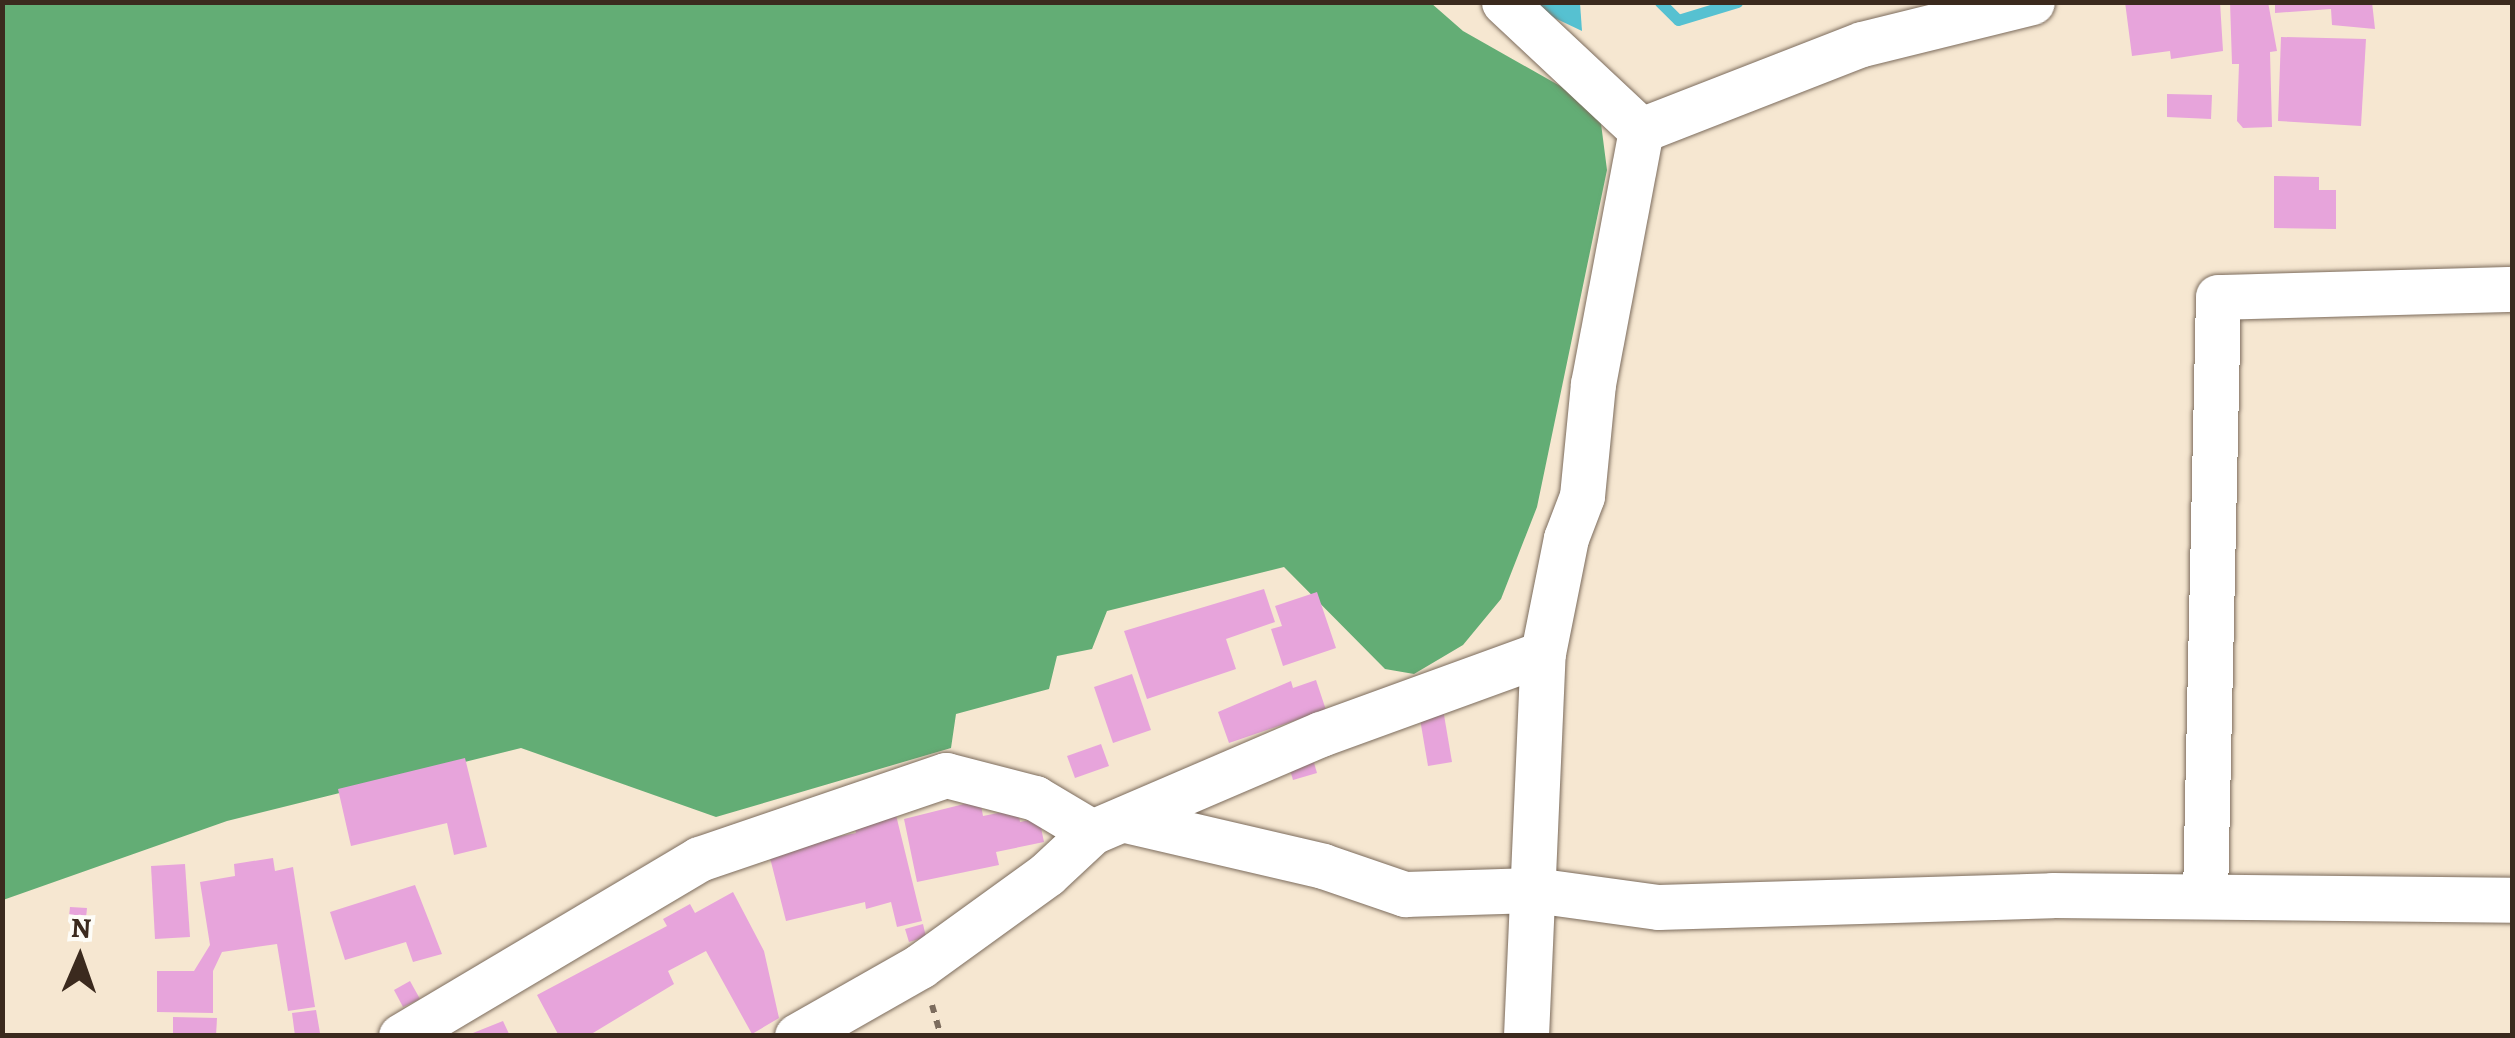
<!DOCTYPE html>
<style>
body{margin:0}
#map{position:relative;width:2515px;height:1038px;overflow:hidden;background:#f6e7d1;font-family:Alegreya,serif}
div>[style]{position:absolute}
.forest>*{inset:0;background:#63ad75}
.water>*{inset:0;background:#56c1d1}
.stream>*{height:11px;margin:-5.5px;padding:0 5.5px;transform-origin:5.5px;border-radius:5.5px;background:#56c1d1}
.building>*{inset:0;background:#e7a4db}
.path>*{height:6px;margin-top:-3px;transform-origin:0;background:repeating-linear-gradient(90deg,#7c6c5d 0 8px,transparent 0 16px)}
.roads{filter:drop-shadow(0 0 2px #7c6c5d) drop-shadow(0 0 2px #7c6c5d)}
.street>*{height:45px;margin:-22.5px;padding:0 22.5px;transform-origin:22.5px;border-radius:22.5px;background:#fff}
span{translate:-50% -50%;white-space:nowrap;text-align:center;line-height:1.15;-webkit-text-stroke:9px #fdfcf7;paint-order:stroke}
.frame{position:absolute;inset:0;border:5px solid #3b2a1e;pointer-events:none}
.north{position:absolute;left:30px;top:908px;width:100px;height:100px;-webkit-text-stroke:8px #fdfcf7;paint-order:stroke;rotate:2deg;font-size:28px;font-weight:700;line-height:40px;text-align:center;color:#3b2a1e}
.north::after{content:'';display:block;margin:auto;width:35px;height:45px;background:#3b2a1e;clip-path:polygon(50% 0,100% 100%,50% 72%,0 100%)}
</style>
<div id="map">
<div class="forest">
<div style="clip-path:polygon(2px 3px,1431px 3px,1463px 31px,1599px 108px,1607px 170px,1537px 507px,1501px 599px,1463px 645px,1414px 674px,1385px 669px,1284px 567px,1107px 611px,1092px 649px,1057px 656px,1049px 689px,956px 714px,951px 748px,716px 817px,521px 748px,227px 821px,3px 900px)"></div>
</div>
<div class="water">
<div style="clip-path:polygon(1523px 3px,1580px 3px,1582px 31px)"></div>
</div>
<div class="stream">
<div style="left:1660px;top:2px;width:25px;rotate:45deg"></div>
<div style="left:1678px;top:20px;width:62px;rotate:-17deg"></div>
</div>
<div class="building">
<div style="clip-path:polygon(2125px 2px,2220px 2px,2223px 51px,2171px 59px,2170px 51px,2132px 56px)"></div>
<div style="clip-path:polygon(2230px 2px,2268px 2px,2277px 51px,2270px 52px,2272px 127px,2243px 128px,2237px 121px,2239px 64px,2232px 64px)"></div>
<div style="clip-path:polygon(2275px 2px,2372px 2px,2375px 29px,2332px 25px,2331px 9px,2275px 13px)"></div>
<div style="clip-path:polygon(2281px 37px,2366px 39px,2361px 126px,2278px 121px)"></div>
<div style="clip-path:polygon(2167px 94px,2212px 95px,2211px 119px,2167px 117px)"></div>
<div style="clip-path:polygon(2274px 176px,2319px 177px,2319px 190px,2336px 190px,2336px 229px,2274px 228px)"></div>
<div style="clip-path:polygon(1264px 589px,1275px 622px,1226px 639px,1236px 669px,1147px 699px,1124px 631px)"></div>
<div style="clip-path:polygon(1317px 592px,1336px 648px,1283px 666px,1271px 629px,1282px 626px,1275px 606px)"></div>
<div style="clip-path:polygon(1132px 674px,1151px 730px,1113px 743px,1094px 687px)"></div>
<div style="clip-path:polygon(1316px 680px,1326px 710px,1229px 743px,1218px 712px,1291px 681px,1293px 688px)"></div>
<div style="clip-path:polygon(1443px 709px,1452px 762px,1428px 766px,1419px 713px)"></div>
<div style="clip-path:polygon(1101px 744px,1109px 766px,1075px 778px,1067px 756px)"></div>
<div style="clip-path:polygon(1312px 756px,1317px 773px,1293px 780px,1288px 763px)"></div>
<div style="clip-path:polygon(465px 758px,487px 847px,454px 855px,447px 823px,351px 846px,338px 789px)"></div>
<div style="clip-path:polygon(980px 800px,983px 816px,1018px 809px,1020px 822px,1039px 818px,1044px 842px,996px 852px,999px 865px,917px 882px,904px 819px)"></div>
<div style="clip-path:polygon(896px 815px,922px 921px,897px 927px,891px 902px,866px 909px,865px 902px,786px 921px,768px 850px,856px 833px,854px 825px)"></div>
<div style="clip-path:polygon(273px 858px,275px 871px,293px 867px,315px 1007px,288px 1011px,277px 944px,222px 952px,213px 971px,213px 1013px,157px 1012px,157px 971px,194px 971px,210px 945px,200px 882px,235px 876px,234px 864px)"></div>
<div style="clip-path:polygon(185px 864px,190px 937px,155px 939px,151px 866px)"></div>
<div style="clip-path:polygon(415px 885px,442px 954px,413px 962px,406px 942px,345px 960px,330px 912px)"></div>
<div style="clip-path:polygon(733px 892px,764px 951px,779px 1018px,752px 1034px,706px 951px,668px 971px,674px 984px,588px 1036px,559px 1036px,537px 995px,667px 926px,663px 919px,690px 904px,695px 913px)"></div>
<div style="clip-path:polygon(70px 907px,87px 908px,86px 918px,69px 917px)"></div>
<div style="clip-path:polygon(923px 924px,926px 937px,909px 942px,905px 929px)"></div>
<div style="clip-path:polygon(410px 981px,420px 999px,403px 1007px,394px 990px)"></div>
<div style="clip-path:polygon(316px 1010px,320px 1033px,295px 1036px,292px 1013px)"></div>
<div style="clip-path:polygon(173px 1017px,217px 1018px,216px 1036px,173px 1036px)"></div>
<div style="clip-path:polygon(503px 1021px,510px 1036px,468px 1036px,468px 1035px)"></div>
</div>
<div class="path">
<div style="left:932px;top:1005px;width:32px;rotate:74deg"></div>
</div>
<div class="roads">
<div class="street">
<div style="left:1504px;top:2px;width:187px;rotate:43.1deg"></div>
<div style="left:1641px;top:130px;width:237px;rotate:-21.3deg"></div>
<div style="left:1862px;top:44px;width:175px;rotate:-13.9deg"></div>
<div style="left:1126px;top:820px;width:202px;rotate:13.1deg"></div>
<div style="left:1323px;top:866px;width:87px;rotate:18.9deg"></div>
<div style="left:1405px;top:894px;width:129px;rotate:-1.8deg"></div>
<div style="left:1534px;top:890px;width:125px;rotate:7.8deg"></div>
<div style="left:1658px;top:907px;width:394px;rotate:-1.7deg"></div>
<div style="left:2052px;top:895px;width:460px;rotate:0.6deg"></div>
<div style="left:2205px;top:896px;width:599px;rotate:-88.76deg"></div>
<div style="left:2218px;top:297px;width:294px;rotate:-1.6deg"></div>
<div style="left:401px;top:1036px;width:347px;rotate:-30.7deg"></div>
<div style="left:699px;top:859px;width:261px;rotate:-18.8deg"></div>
<div style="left:946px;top:775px;width:92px;rotate:14.5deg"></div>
<div style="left:1035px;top:798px;width:66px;rotate:30.8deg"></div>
<div style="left:797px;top:1036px;width:142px;rotate:-29.6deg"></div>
<div style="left:920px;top:966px;width:157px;rotate:-35.9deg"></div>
<div style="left:1047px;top:874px;width:62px;rotate:-43deg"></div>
<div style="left:1092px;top:832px;width:249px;rotate:-23.2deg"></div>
<div style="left:1321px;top:734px;width:236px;rotate:-20deg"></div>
<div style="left:1526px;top:1036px;width:383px;rotate:-87.5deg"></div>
<div style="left:1543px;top:653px;width:117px;rotate:-78.7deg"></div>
<div style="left:1566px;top:538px;width:45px;rotate:-69.1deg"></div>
<div style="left:1582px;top:496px;width:113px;rotate:-84.4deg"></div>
<div style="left:1593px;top:384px;width:258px;rotate:-79.3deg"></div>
</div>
</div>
<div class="frame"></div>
<div class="north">N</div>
</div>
